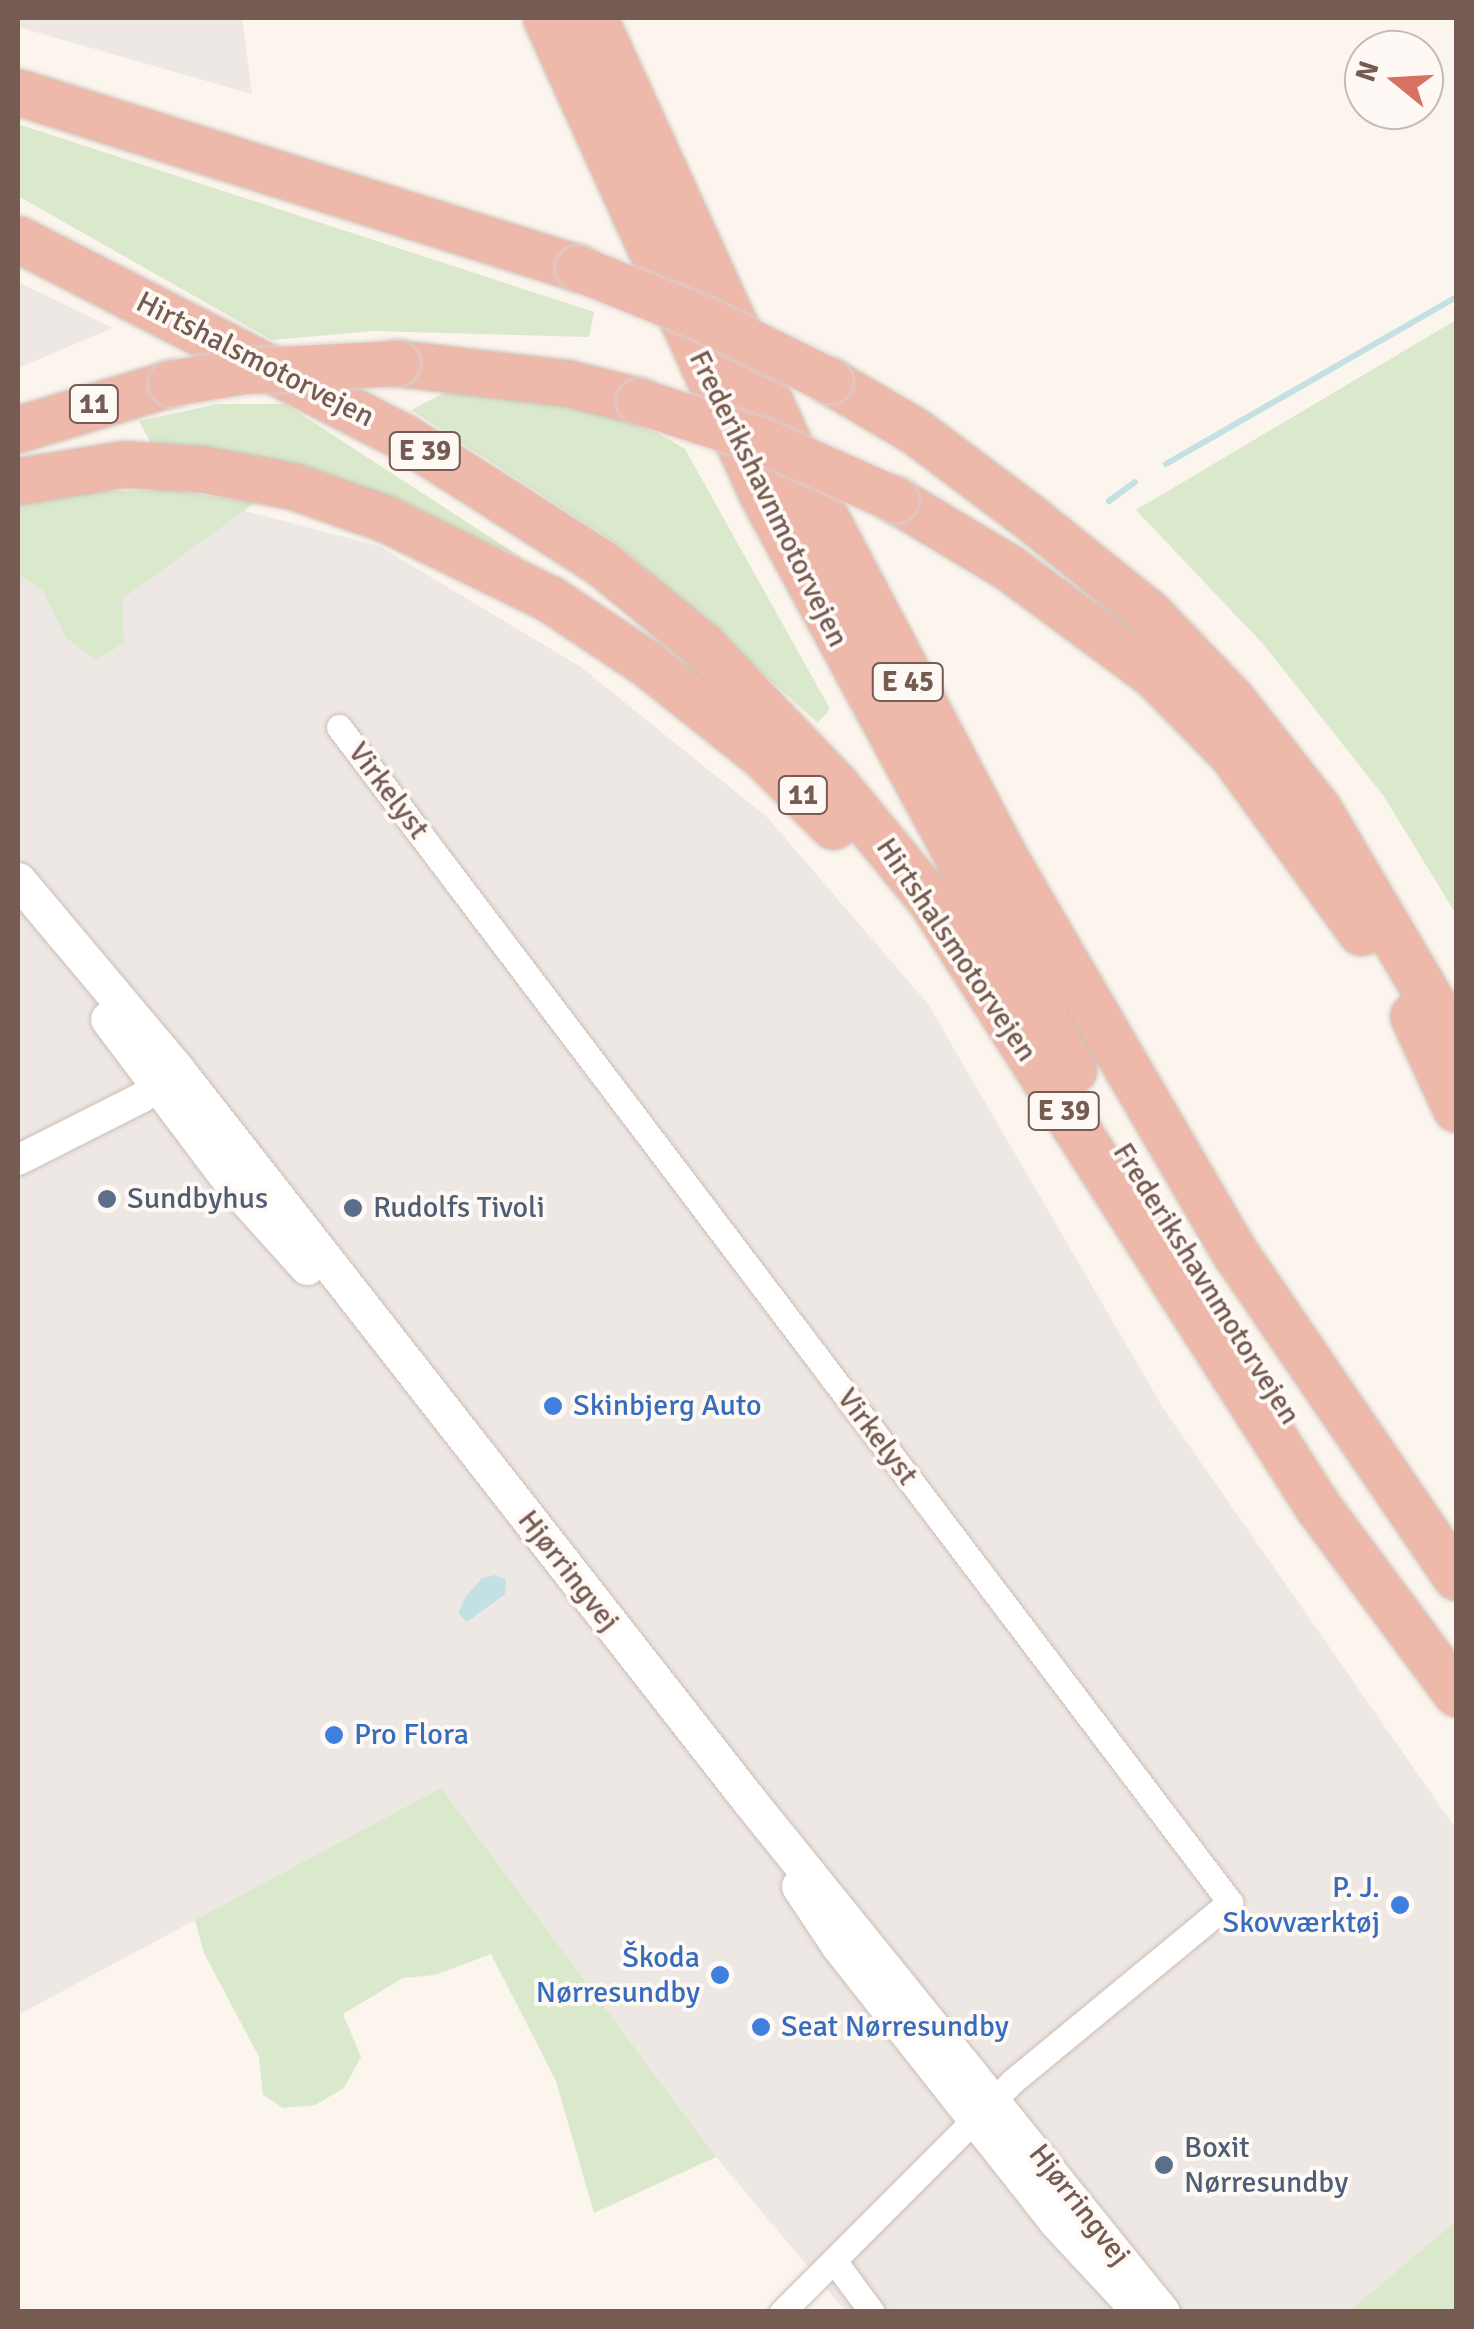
<!DOCTYPE html>
<meta charset="utf-8">
<style>
body{margin:0}
#map{position:relative;width:1474px;height:2329px;overflow:hidden;background:#fbf5ed;font-family:Signika,sans-serif}
div>[style]{position:absolute}
.industrial>*{inset:0;background:#eee8e5}
.green>*{inset:0;background:#dae8cc}
.water>*{inset:0;background:#c3e1e3}
.stream>*{height:6px;margin:-3px;padding:0 3px;transform-origin:3px;border-radius:3px;background:#c3e1e3}
.roads{filter:drop-shadow(0 0 2px #cdbdb3) drop-shadow(0 0 2px #cdbdb3)}
.minor>*{height:25px;margin:-12.5px;padding:0 12.5px;transform-origin:12.5px;border-radius:12.5px;background:#fff}
.tertiary>*{height:30px;margin:-15px;padding:0 15px;transform-origin:15px;border-radius:15px;background:#fff}
.secondary>*{height:35px;margin:-17.5px;padding:0 17.5px;transform-origin:17.5px;border-radius:17.5px;background:#fff}
.motorway>*{height:45px;margin:-22.5px;padding:0 22.5px;transform-origin:22.5px;border-radius:22.5px;background:#eeb8ab}
.bridges{filter:drop-shadow(0 0 2px #d8d1ce) drop-shadow(0 0 2px #d8d1ce)}
.motorway-bridge>*{height:45px;margin:-22.5px;padding:0 22.5px;transform-origin:22.5px;border-radius:22.5px;background:#eeb8ab}
.dots>*{width:28px;height:28px;translate:-50% -50%;box-sizing:border-box;border:5px solid #fef9f4;border-radius:50%}
span{translate:-50% -50%;white-space:nowrap;text-align:center;line-height:1.15;-webkit-text-stroke:8px #fef9f4;paint-order:stroke}
.shield-label span{padding:2px 8px;background:#fef9f4;border:2px solid;border-radius:8px;-webkit-text-stroke-width:0}
.shield-label{font-size:28px;color:#755b51;font-weight:700}
.street-label{font-size:30px;color:#755b51}
.service-label{font-size:30px;color:#4e5e75}
.left{translate:0 -50%;text-align:left}
.shop-label{font-size:30px;color:#366cbe}
.right{translate:-100% -50%;text-align:right}
.frame{position:absolute;inset:0;border:20px solid #755b51;pointer-events:none}
.north{position:absolute;left:1344px;top:30px;width:100px;height:100px;box-sizing:border-box;background:#fef9f4;border:2px solid #c7bab3;border-radius:50%;rotate:288deg;font-size:28px;font-weight:700;line-height:40px;text-align:center;color:#755b51}
.north::after{content:'';display:block;margin:auto;width:35px;height:45px;background:#d77260;clip-path:polygon(50% 0,100% 100%,50% 72%,0 100%)}
</style>
<div id="map">
<div class="industrial">
<div style="clip-path:polygon(18px 18px,242px 18px,252px 94px,18px 27px)"></div>
<div style="clip-path:polygon(18px 282px,113px 328px,18px 368px)"></div>
<div style="clip-path:polygon(230px 507px,379px 546px,581px 667px,768px 818px,928px 1004px,1163px 1408px,1456px 1829px,1456px 2221px,1349px 2311px,845px 2311px,716px 2157px,440px 1789px,18px 2015px,18px 530px)"></div>
</div>
<div class="green">
<div style="clip-path:polygon(18px 124px,594px 312px,589px 337px,372px 331px,272px 340px,18px 196px)"></div>
<div style="clip-path:polygon(1456px 320px,1456px 914px,1383px 795px,1263px 644px,1136px 510px)"></div>
<div style="clip-path:polygon(448px 391px,531px 395px,637px 421px,685px 449px,830px 709px,818px 723px,616px 543px,411px 410px)"></div>
<div style="clip-path:polygon(218px 404px,285px 404px,524px 559px,399px 503px,154px 449px,139px 421px)"></div>
<div style="clip-path:polygon(170px 490px,255px 503px,122px 599px,124px 643px,96px 660px,66px 638px,43px 591px,18px 574px,18px 503px,80px 492px)"></div>
<div style="clip-path:polygon(441px 1788px,716px 2157px,594px 2213px,556px 2081px,491px 1954px,435px 1975px,403px 1978px,343px 2014px,361px 2057px,344px 2088px,315px 2105px,283px 2108px,263px 2095px,259px 2057px,204px 1953px,195px 1920px)"></div>
<div style="clip-path:polygon(1456px 2221px,1456px 2311px,1349px 2311px)"></div>
</div>
<div class="water">
<div style="clip-path:polygon(495px 1575px,506px 1580px,505px 1594px,467px 1622px,458px 1613px,466px 1596px,482px 1578px)"></div>
</div>
<div class="stream">
<div style="left:1166px;top:464px;width:335px;rotate:-29.9deg"></div>
<div style="left:1109px;top:501px;width:32px;rotate:-36deg"></div>
</div>
<div class="roads">
<div class="minor">
<div style="left:339px;top:727px;width:1475px;rotate:52.83deg"></div>
<div style="left:1230px;top:1902px;width:281px;rotate:140.5deg"></div>
<div style="left:1013px;top:2081px;width:327px;rotate:135deg"></div>
<div style="left:835px;top:2262px;width:62px;rotate:53.5deg"></div>
</div>
<div class="tertiary">
<div style="left:18px;top:1160px;width:138px;rotate:-26.8deg"></div>
<div style="left:141px;top:1098px;width:43px;rotate:-35.5deg"></div>
</div>
<div class="secondary">
<div style="left:18px;top:880px;width:249px;rotate:50deg"></div>
<div style="left:178px;top:1071px;width:925px;rotate:51.94deg"></div>
<div style="left:748px;top:1799px;width:659px;rotate:51.1deg"></div>
<div style="left:108px;top:1019px;width:209px;rotate:53deg"></div>
<div style="left:234px;top:1186px;width:109px;rotate:48deg"></div>
<div style="left:799px;top:1886px;width:71px;rotate:56.5deg"></div>
<div style="left:838px;top:1945px;width:350px;rotate:51.7deg"></div>
<div style="left:1055px;top:2220px;width:112px;rotate:47.2deg"></div>
</div>
<div class="motorway">
<div style="left:546px;top:18px;width:523px;rotate:65.59deg"></div>
<div style="left:762px;top:494px;width:655px;rotate:61.63deg"></div>
<div style="left:594px;top:18px;width:505px;rotate:65.42deg"></div>
<div style="left:804px;top:477px;width:433px;rotate:62.2deg"></div>
<div style="left:1006px;top:860px;width:455px;rotate:59.8deg"></div>
<div style="left:1235px;top:1253px;width:392px;rotate:55.7deg"></div>
<div style="left:18px;top:92px;width:587px;rotate:17.45deg"></div>
<div style="left:18px;top:239px;width:432px;rotate:27.2deg"></div>
<div style="left:402px;top:436px;width:235px;rotate:32.5deg"></div>
<div style="left:600px;top:562px;width:133px;rotate:39.2deg"></div>
<div style="left:703px;top:646px;width:191px;rotate:46.3deg"></div>
<div style="left:835px;top:784px;width:151px;rotate:50.6deg"></div>
<div style="left:931px;top:901px;width:719px;rotate:57.44deg"></div>
<div style="left:1318px;top:1507px;width:232px;rotate:53.4deg"></div>
<div style="left:397px;top:363px;width:172px;rotate:6.7deg"></div>
<div style="left:568px;top:383px;width:73px;rotate:14.2deg"></div>
<div style="left:830px;top:381px;width:99px;rotate:30.5deg"></div>
<div style="left:915px;top:431px;width:146px;rotate:36.9deg"></div>
<div style="left:1032px;top:519px;width:150px;rotate:38.8deg"></div>
<div style="left:1149px;top:613px;width:120px;rotate:46.3deg"></div>
<div style="left:1232px;top:700px;width:139px;rotate:51.7deg"></div>
<div style="left:1318px;top:809px;width:272px;rotate:59.5deg"></div>
<div style="left:18px;top:429px;width:160px;rotate:-16.7deg"></div>
<div style="left:18px;top:481px;width:107px;rotate:-9.1deg"></div>
<div style="left:124px;top:464px;width:78px;rotate:3.7deg"></div>
<div style="left:202px;top:469px;width:93px;rotate:10.6deg"></div>
<div style="left:293px;top:486px;width:99px;rotate:19.5deg"></div>
<div style="left:386px;top:519px;width:182px;rotate:26deg"></div>
<div style="left:550px;top:599px;width:115px;rotate:33.7deg"></div>
<div style="left:646px;top:663px;width:149px;rotate:38.5deg"></div>
<div style="left:763px;top:756px;width:99px;rotate:45deg"></div>
<div style="left:896px;top:500px;width:131px;rotate:30.9deg"></div>
<div style="left:1008px;top:567px;width:182px;rotate:36.5deg"></div>
<div style="left:1154px;top:675px;width:111px;rotate:45.4deg"></div>
<div style="left:1232px;top:754px;width:220px;rotate:54.1deg"></div>
<div style="left:1413px;top:1016px;width:102px;rotate:65.2deg"></div>
</div>
</div>
<div class="bridges">
<div class="motorway-bridge">
<div style="left:578px;top:268px;width:136px;rotate:22deg"></div>
<div style="left:704px;top:319px;width:140px;rotate:26.2deg"></div>
<div style="left:171px;top:383px;width:74px;rotate:-9.3deg"></div>
<div style="left:244px;top:371px;width:153px;rotate:-3deg"></div>
<div style="left:639px;top:401px;width:130px;rotate:17.9deg"></div>
<div style="left:763px;top:441px;width:145px;rotate:23.9deg"></div>
</div>
</div>
<div class="dots">
<div style="left:107px;top:1199px;background:#5c6f8a"></div>
<div style="left:353px;top:1208px;background:#5c6f8a"></div>
<div style="left:553px;top:1406px;background:#3f7fe0"></div>
<div style="left:334px;top:1735px;background:#3f7fe0"></div>
<div style="left:1400px;top:1905px;background:#3f7fe0"></div>
<div style="left:720px;top:1975px;background:#3f7fe0"></div>
<div style="left:761px;top:2027px;background:#3f7fe0"></div>
<div style="left:1164px;top:2165px;background:#5c6f8a"></div>
</div>
<div class="shield-label">
<span style="left:94px;top:404px">11</span>
<span style="left:425px;top:451px">E 39</span>
<span style="left:908px;top:682px">E 45</span>
<span style="left:803px;top:795px">11</span>
<span style="left:1064px;top:1111px">E 39</span>
</div>
<div class="street-label">
<span style="left:255px;top:360px;rotate:27deg">Hirtshalsmotorvejen</span>
<span style="left:768px;top:499px;rotate:64deg">Frederikshavnmotorvejen</span>
<span style="left:388px;top:791px;rotate:53deg">Virkelyst</span>
<span style="left:956px;top:950px;rotate:56deg">Hirtshalsmotorvejen</span>
<span style="left:1206px;top:1284px;rotate:58deg">Frederikshavnmotorvejen</span>
<span style="left:877px;top:1437px;rotate:53deg">Virkelyst</span>
<span style="left:568px;top:1571px;rotate:52deg">Hjørringvej</span>
<span style="left:1079px;top:2205px;rotate:52deg">Hjørringvej</span>
</div>
<div class="service-label">
<span class="left" style="left:127px;top:1199px">Sundbyhus</span>
<span class="left" style="left:373px;top:1208px">Rudolfs Tivoli</span>
<span class="left" style="left:1184px;top:2165px">Boxit<br>Nørresundby</span>
</div>
<div class="shop-label">
<span class="left" style="left:573px;top:1406px">Skinbjerg Auto</span>
<span class="left" style="left:354px;top:1735px">Pro Flora</span>
<span class="right" style="left:1380px;top:1905px">P. J.<br>Skovværktøj</span>
<span class="right" style="left:700px;top:1975px">Škoda<br>Nørresundby</span>
<span class="left" style="left:781px;top:2027px">Seat Nørresundby</span>
</div>
<div class="frame"></div>
<div class="north">N</div>
</div>
